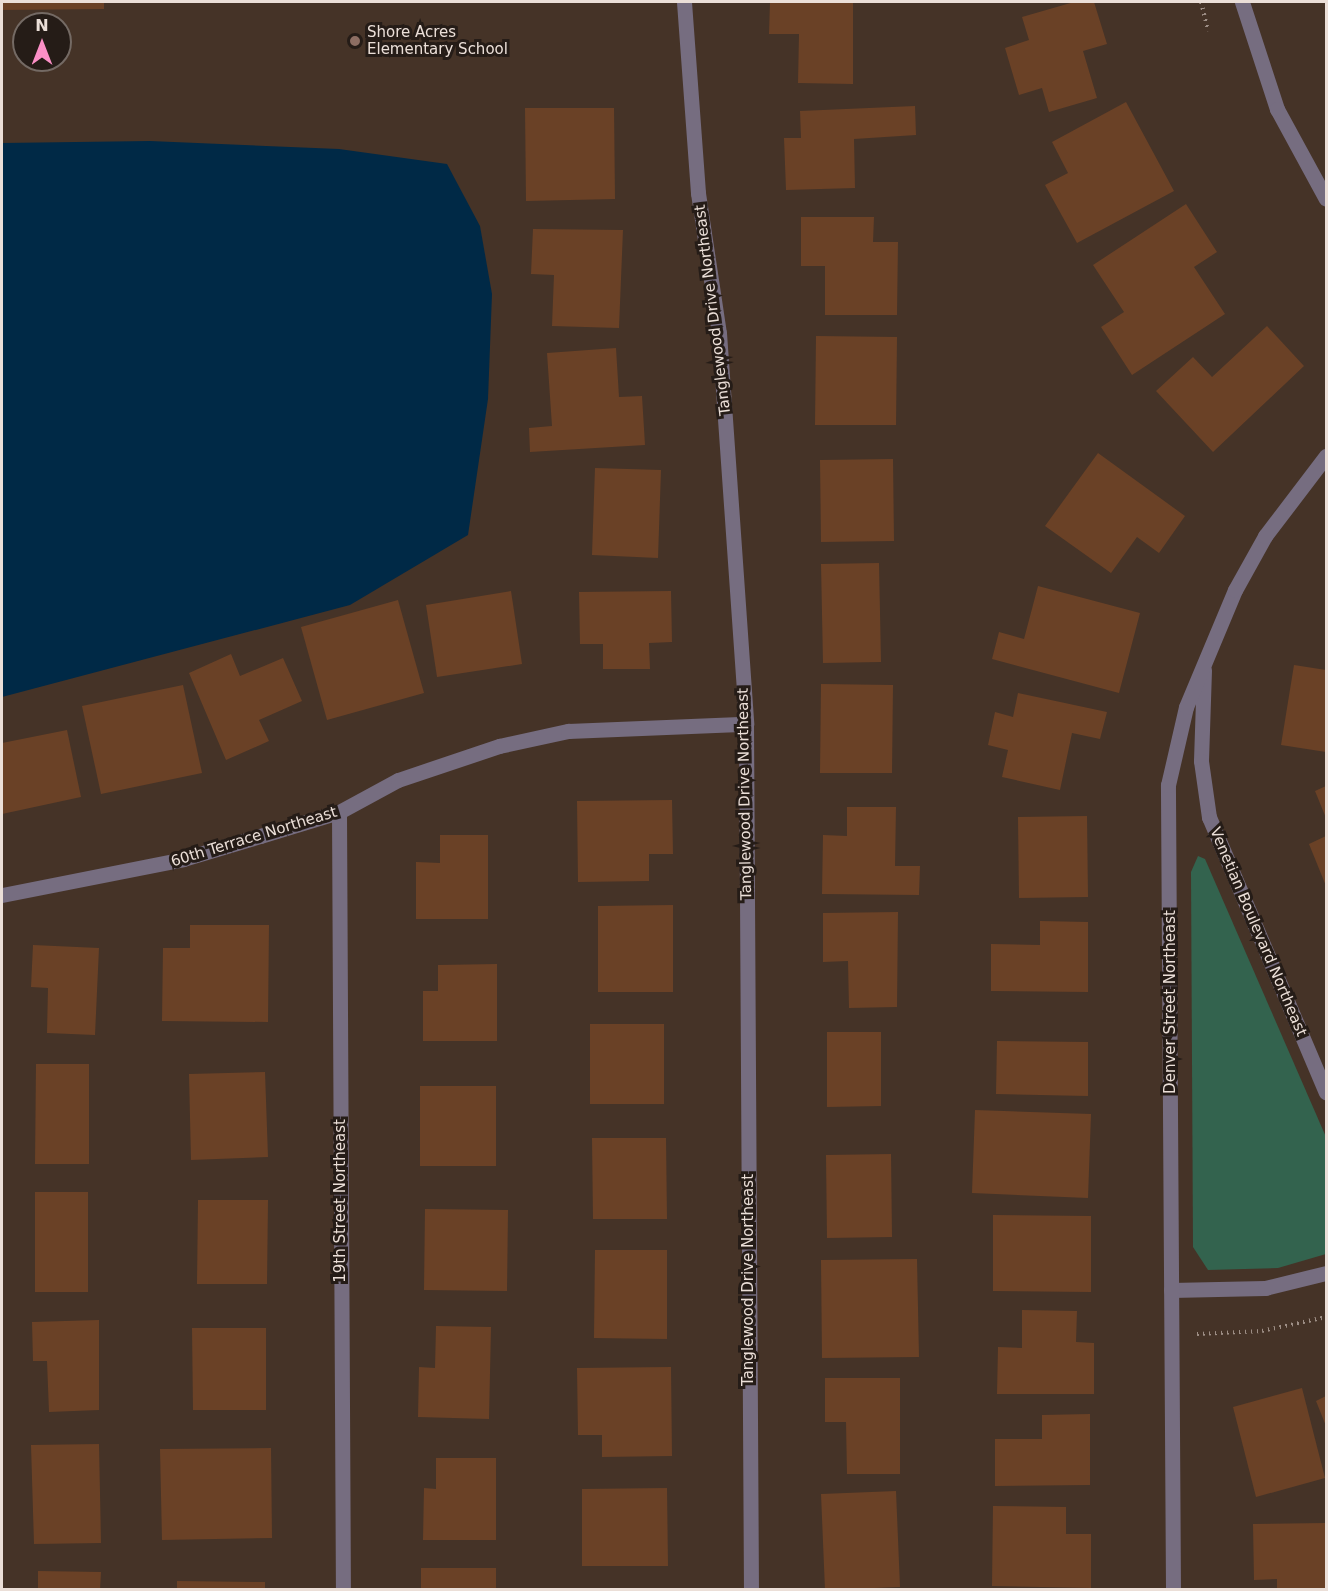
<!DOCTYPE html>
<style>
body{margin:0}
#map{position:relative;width:1328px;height:1591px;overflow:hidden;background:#453327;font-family:"DejaVu Sans",sans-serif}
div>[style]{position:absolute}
.green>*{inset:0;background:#33634e}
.water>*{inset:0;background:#002946}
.building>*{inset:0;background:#6a4126}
.path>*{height:4px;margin-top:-2px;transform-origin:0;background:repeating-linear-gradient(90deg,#9d8e85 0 1.5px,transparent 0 6px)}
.minor>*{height:15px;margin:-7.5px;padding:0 7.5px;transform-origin:7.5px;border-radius:7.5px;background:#766d80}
.dots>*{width:16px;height:16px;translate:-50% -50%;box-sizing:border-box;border:3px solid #251c17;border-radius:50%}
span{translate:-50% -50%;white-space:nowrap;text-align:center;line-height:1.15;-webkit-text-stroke:6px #251c17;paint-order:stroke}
.poi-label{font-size:15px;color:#ebdfd8}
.left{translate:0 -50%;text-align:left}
.street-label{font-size:15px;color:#ebdfd8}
.frame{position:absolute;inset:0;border:3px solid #ebdfd8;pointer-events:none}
.north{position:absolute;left:12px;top:12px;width:60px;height:60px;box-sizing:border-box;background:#251c17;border:2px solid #746a64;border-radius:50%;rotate:0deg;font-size:16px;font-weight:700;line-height:24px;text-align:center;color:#ebdfd8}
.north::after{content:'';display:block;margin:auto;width:21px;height:27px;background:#fb8fc6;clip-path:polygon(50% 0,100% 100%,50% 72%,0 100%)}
</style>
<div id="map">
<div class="green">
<div style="clip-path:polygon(1198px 856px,1205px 859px,1326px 1137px,1326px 1254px,1278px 1268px,1208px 1270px,1193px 1247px,1191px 872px)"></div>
</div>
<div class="water">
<div style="clip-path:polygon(150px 141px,339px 149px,447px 164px,480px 226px,492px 294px,488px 399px,468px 535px,350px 605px,2px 697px,2px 143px)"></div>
</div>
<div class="building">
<div style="clip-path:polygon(2px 2px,104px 2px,104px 9px,2px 10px)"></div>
<div style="clip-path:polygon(770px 2px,853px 2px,853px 84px,798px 83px,799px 34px,769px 34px)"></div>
<div style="clip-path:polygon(1074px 2px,1094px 2px,1107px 44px,1083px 51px,1097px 98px,1049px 112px,1042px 88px,1019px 95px,1005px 48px,1029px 40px,1022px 17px)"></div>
<div style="clip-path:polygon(1126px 102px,1174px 191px,1077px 243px,1045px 185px,1068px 173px,1052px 142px)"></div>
<div style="clip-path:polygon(915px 106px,916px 135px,854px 139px,855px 188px,786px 190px,784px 138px,801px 138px,800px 111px)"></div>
<div style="clip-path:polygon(525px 108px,614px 108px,615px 199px,526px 201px)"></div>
<div style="clip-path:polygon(1186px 204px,1217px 252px,1194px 267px,1225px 314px,1132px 375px,1101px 327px,1124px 312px,1093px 265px)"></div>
<div style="clip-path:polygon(801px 217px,874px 217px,873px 242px,898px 242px,897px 315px,825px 315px,825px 266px,801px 266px)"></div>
<div style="clip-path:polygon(533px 229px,623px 230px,619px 328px,552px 326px,554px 275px,531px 274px)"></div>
<div style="clip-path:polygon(1267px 326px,1304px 366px,1213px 452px,1156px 391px,1193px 357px,1212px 377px)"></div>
<div style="clip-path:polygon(816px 336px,897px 337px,896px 425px,815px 425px)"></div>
<div style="clip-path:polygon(616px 348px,619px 397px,642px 396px,645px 445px,530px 452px,529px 428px,552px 426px,547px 353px)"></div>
<div style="clip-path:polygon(1098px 453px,1185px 516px,1159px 553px,1137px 537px,1111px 573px,1045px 526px)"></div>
<div style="clip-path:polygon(893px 459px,894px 541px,821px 542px,820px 460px)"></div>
<div style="clip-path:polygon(595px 468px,661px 470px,658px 558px,592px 555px)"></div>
<div style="clip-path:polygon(879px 563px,881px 662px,823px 663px,821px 564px)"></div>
<div style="clip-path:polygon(1038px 586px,1140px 613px,1119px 693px,992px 659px,999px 632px,1024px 639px)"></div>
<div style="clip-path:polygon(511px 591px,522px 664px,437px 677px,426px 605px)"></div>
<div style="clip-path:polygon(671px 591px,672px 642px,649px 643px,650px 669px,603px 669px,603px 644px,580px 644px,579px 592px)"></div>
<div style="clip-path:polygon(398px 600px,424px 693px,327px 720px,301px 627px)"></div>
<div style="clip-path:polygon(231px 654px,240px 676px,283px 658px,302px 701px,259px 720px,269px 741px,226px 760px,189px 673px)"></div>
<div style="clip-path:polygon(1294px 665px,1326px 670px,1326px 752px,1281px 745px)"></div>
<div style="clip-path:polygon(821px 684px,893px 685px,892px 773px,820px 773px)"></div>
<div style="clip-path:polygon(183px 685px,202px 773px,101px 794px,82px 706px)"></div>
<div style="clip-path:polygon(1018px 693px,1107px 712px,1100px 739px,1072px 733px,1060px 790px,1002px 777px,1008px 750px,988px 745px,995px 712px,1013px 717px)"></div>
<div style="clip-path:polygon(67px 730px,81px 797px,2px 814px,2px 743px)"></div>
<div style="clip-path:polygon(1326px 786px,1326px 818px,1315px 791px)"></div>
<div style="clip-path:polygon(672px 800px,673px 854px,649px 854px,649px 881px,578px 882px,577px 801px)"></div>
<div style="clip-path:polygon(847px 807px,896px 807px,895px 866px,920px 866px,919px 895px,822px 894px,823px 835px,847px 836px)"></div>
<div style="clip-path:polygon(1087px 816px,1088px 897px,1019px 898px,1018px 817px)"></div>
<div style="clip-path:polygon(440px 835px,488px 835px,488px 919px,416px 919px,416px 862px,440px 863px)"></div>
<div style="clip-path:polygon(1326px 836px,1326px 886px,1309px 844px)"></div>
<div style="clip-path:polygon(673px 905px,673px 992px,598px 992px,598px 906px)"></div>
<div style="clip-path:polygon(898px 912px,897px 1007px,849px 1008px,848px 961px,823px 962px,823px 913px)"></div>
<div style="clip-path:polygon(1040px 921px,1088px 922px,1088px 992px,991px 991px,991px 944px,1040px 945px)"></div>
<div style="clip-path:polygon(190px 925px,269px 925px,268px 1022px,162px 1021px,163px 948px,190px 948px)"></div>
<div style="clip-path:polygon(33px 945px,99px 948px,95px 1035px,47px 1033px,48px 988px,31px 987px)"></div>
<div style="clip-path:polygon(497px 964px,497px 1041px,423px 1041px,423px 991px,438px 991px,438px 965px)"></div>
<div style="clip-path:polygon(590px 1024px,664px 1024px,664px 1104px,590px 1104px)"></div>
<div style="clip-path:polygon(827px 1032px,881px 1032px,881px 1106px,827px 1107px)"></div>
<div style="clip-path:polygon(997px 1041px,1088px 1042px,1088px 1096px,996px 1094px)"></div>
<div style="clip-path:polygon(36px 1064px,89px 1064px,89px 1164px,35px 1164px)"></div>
<div style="clip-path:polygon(265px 1072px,268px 1157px,191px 1160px,189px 1074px)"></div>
<div style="clip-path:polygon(420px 1086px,496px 1086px,496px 1166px,420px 1166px)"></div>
<div style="clip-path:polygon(975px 1110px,1091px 1114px,1088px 1198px,972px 1193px)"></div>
<div style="clip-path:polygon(592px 1138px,666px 1138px,667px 1219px,593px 1219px)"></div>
<div style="clip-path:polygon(891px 1154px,892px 1237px,827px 1238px,826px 1155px)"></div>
<div style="clip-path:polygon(35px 1192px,88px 1192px,88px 1292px,35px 1292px)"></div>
<div style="clip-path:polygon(198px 1200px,268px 1200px,267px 1284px,197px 1284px)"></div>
<div style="clip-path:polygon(425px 1209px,508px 1210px,507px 1291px,424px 1290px)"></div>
<div style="clip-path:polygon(993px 1215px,1091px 1216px,1091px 1292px,993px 1291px)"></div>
<div style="clip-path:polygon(595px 1250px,667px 1250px,667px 1339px,594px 1338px)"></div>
<div style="clip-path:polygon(917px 1259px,919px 1357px,822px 1358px,821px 1260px)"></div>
<div style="clip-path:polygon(1022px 1310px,1077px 1311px,1076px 1342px,1094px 1343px,1094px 1394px,997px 1394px,998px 1347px,1022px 1348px)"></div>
<div style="clip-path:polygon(99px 1320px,99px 1410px,49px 1412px,47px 1361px,33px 1361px,32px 1322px)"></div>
<div style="clip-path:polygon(436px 1326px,491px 1327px,489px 1419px,418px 1417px,419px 1367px,435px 1368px)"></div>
<div style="clip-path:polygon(192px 1328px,266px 1328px,266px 1410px,193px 1410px)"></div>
<div style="clip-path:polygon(671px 1367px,672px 1456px,602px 1457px,602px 1435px,578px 1435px,577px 1368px)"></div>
<div style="clip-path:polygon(825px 1378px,900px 1378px,900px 1474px,847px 1474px,846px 1422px,825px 1422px)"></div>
<div style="clip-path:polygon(1302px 1388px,1325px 1478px,1256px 1497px,1233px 1407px)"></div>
<div style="clip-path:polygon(1326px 1396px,1326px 1426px,1316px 1401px)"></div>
<div style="clip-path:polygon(1090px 1414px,1090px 1485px,995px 1486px,995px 1439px,1042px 1439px,1042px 1415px)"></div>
<div style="clip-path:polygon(99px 1444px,101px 1543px,34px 1544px,31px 1445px)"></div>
<div style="clip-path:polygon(271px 1448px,272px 1538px,162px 1540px,160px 1449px)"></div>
<div style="clip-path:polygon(436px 1458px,496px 1458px,496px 1540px,423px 1540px,424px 1488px,436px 1489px)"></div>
<div style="clip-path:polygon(667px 1488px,668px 1566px,582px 1566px,582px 1489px)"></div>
<div style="clip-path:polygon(896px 1491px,900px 1587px,825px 1590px,821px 1494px)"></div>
<div style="clip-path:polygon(993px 1506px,1066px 1507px,1066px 1534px,1091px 1534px,1091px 1588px,992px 1586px)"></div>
<div style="clip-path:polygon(1326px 1523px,1326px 1590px,1277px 1590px,1277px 1579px,1254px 1580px,1253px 1524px)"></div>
<div style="clip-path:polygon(421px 1568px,496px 1568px,496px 1590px,421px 1590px)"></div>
<div style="clip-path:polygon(38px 1571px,101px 1572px,100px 1590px,38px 1590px)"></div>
<div style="clip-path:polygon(177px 1581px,265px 1582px,265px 1590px,177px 1590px)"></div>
</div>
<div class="path">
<div style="left:1201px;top:2px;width:30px;rotate:76deg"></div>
<div style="left:1197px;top:1334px;width:65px;rotate:-2.6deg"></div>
<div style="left:1262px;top:1331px;width:66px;rotate:-12.3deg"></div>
</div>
<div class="minor">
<div style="left:684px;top:2px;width:192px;rotate:85.8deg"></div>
<div style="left:698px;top:193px;width:142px;rotate:81.5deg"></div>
<div style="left:719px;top:333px;width:392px;rotate:86deg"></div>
<div style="left:746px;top:724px;width:866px;rotate:89.67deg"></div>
<div style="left:1242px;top:2px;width:113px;rotate:71.9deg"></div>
<div style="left:1277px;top:109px;width:102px;rotate:61.4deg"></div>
<div style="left:1204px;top:670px;width:91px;rotate:91.9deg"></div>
<div style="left:1201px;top:761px;width:57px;rotate:81.9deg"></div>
<div style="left:1209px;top:817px;width:299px;rotate:67deg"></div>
<div style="left:339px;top:812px;width:778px;rotate:89.71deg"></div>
<div style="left:2px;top:895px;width:185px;rotate:-11.2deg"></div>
<div style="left:183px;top:859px;width:80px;rotate:-16.6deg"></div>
<div style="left:260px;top:836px;width:83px;rotate:-16.9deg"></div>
<div style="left:339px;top:812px;width:67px;rotate:-28.5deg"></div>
<div style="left:398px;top:780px;width:107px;rotate:-18.6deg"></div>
<div style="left:499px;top:746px;width:71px;rotate:-12.3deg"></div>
<div style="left:568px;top:731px;width:178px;rotate:-2.3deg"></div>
<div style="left:1171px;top:1290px;width:94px;rotate:-1.2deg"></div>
<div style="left:1265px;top:1288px;width:63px;rotate:-13.8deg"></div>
<div style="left:1173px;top:1590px;width:805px;rotate:-90.36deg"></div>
<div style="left:1168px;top:785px;width:80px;rotate:-77deg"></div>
<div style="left:1186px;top:707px;width:127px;rotate:-67.3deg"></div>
<div style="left:1235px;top:590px;width:62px;rotate:-60.9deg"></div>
<div style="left:1265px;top:536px;width:101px;rotate:-52.7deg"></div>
</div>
<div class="dots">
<div style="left:355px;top:41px;background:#8d6e63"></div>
</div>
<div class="poi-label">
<span class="left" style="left:367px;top:41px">Shore Acres<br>Elementary School</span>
</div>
<div class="street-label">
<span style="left:713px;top:310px;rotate:-97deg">Tanglewood Drive Northeast</span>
<span style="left:745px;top:794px;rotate:-91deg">Tanglewood Drive Northeast</span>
<span style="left:254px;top:837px;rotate:-17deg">60th Terrace Northeast</span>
<span style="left:1258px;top:932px;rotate:67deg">Venetian Boulevard Northeast</span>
<span style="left:1171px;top:1002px;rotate:-90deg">Denver Street Northeast</span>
<span style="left:341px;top:1201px;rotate:-90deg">19th Street Northeast</span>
<span style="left:749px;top:1280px;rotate:-90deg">Tanglewood Drive Northeast</span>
</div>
<div class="frame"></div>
<div class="north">N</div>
</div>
